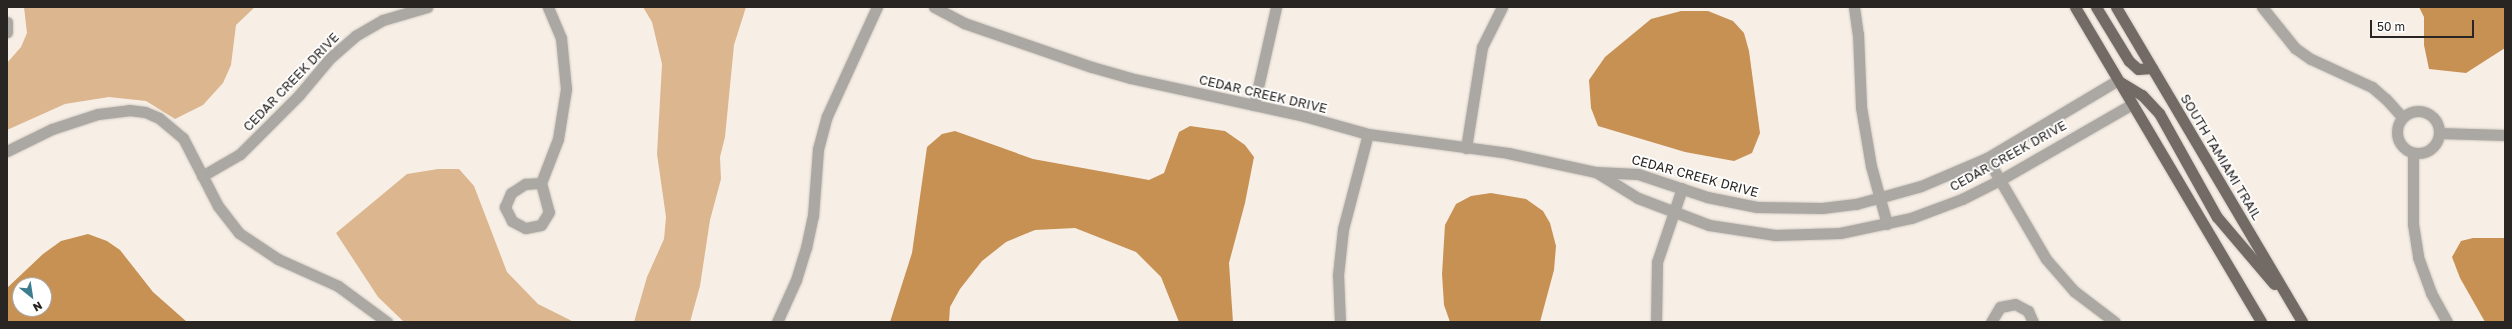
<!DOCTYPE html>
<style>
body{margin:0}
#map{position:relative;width:2512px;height:329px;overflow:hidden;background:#f7efe6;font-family:"Golos Text",sans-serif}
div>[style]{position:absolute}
.green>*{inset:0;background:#dcb68f}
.water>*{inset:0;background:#c89154}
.roads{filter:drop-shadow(0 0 1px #d2cbc3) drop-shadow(0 0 1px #d2cbc3)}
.minor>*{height:11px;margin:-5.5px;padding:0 5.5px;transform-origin:5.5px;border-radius:5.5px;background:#aba8a4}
.minor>.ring{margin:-5.5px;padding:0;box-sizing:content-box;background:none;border:11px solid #aba8a4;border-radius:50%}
.primary>*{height:11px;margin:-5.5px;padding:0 5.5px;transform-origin:5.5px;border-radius:5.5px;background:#726b65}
span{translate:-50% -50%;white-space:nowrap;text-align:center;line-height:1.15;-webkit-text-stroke:3.5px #fff;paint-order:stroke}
.street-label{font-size:13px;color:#282522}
.frame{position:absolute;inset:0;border:8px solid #282522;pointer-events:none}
.north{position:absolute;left:12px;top:277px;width:40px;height:40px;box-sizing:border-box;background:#fff;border:1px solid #a9a8a7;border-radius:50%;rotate:150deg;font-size:11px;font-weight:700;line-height:16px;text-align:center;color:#282522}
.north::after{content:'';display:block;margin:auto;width:14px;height:18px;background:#3b7d8f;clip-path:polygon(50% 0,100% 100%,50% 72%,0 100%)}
.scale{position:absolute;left:2370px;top:20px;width:104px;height:18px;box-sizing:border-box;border:2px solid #282522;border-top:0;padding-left:5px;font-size:12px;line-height:14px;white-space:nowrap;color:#282522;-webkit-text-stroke:3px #fff;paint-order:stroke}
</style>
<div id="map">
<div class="green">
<div style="clip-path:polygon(24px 7px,255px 7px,236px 25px,231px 65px,223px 83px,203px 105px,175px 119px,146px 101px,109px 97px,65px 104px,7px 130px,7px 63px,21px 47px,27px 33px)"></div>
<div style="clip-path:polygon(643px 7px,746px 7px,734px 45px,725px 137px,720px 157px,721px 179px,710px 220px,700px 286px,690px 322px,634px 322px,647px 277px,664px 239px,666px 217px,657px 154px,662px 64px,652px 22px)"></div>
<div style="clip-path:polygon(438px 169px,459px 169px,474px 186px,507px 272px,538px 304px,574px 322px,404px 322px,378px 297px,336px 233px,407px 174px)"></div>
</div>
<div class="water">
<div style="clip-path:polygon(2419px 7px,2505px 7px,2505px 48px,2466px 73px,2429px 69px,2424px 45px,2424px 17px)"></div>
<div style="clip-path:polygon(1681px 11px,1708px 11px,1733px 21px,1744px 33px,1749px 51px,1760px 133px,1752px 153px,1734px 161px,1685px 152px,1598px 126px,1591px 108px,1589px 80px,1605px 57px,1651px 19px)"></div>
<div style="clip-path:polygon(1190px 126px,1225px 131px,1245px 145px,1254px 157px,1245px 203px,1229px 263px,1233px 322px,1179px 322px,1161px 277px,1136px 252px,1075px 228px,1035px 230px,1006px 242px,982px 261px,960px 289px,950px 307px,949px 322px,890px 322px,912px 253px,927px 147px,942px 134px,955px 131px,1033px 159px,1149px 180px,1164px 173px,1179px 132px)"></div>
<div style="clip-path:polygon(1491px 193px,1526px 199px,1543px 211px,1550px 223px,1556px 246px,1554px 270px,1540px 322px,1450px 322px,1444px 305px,1442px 274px,1445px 225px,1456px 204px,1471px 196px)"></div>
<div style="clip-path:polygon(evenodd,88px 234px,107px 241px,120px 250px,153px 292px,187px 322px,7px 322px,7px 288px,43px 254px,61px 241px,88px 234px,20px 285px,44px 285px,44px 309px,20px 309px,20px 285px)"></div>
<div style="clip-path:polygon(2473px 238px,2505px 238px,2505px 322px,2485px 322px,2460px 278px,2452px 257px,2461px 241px)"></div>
</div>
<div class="roads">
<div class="minor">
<div style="left:934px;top:7px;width:34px;rotate:28deg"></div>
<div style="left:964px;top:23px;width:135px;rotate:19deg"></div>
<div style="left:1092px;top:67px;width:40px;rotate:16deg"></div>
<div style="left:1130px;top:78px;width:178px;rotate:12.3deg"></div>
<div style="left:1304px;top:116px;width:66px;rotate:15.7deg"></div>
<div style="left:1368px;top:134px;width:141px;rotate:7.7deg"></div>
<div style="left:1508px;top:153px;width:90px;rotate:12.2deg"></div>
<div style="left:1596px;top:172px;width:42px;rotate:2.7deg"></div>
<div style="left:1638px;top:174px;width:73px;rotate:18.4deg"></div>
<div style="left:1707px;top:197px;width:51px;rotate:11.3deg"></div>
<div style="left:1757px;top:207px;width:65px;rotate:0.9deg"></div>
<div style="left:1822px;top:208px;width:34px;rotate:-7deg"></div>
<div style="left:1856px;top:204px;width:67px;rotate:-15.5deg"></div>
<div style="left:1921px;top:186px;width:72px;rotate:-23deg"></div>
<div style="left:1987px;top:158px;width:152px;rotate:-30.8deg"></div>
<div style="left:1854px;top:7px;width:27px;rotate:82deg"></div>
<div style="left:1858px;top:34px;width:73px;rotate:87.6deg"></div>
<div style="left:1861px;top:107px;width:60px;rotate:80.4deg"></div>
<div style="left:1871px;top:166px;width:60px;rotate:74.6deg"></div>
<div style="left:2262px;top:7px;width:53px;rotate:51.2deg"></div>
<div style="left:2295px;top:48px;width:19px;rotate:35deg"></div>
<div style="left:2311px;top:59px;width:67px;rotate:24.7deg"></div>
<div style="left:2372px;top:87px;width:18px;rotate:41deg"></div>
<div style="left:2386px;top:99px;width:24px;rotate:48deg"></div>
<div style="left:7px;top:22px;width:10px;rotate:90deg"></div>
<div style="left:1254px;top:105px;width:100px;rotate:-77.3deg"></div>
<div class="ring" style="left:2397px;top:111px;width:31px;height:31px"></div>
<div style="left:2439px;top:133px;width:66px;rotate:1.7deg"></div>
<div style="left:1466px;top:148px;width:102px;rotate:-81deg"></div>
<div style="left:1482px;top:47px;width:45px;rotate:-63.4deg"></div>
<div style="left:7px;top:151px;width:50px;rotate:-26.1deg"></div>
<div style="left:52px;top:129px;width:48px;rotate:-18.1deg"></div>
<div style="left:98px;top:114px;width:31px;rotate:-7deg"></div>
<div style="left:129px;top:110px;width:16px;rotate:7deg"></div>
<div style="left:145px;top:112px;width:15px;rotate:23deg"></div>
<div style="left:159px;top:118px;width:31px;rotate:40deg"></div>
<div style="left:183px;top:138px;width:76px;rotate:62.8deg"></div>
<div style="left:218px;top:206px;width:34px;rotate:52deg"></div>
<div style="left:239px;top:233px;width:47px;rotate:33.7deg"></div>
<div style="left:278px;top:259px;width:66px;rotate:24.2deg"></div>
<div style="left:338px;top:286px;width:61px;rotate:36.3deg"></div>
<div style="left:2413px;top:153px;width:71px;rotate:90deg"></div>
<div style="left:2413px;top:224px;width:33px;rotate:81deg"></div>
<div style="left:2418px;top:257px;width:38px;rotate:70deg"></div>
<div style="left:2431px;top:293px;width:33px;rotate:61deg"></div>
<div style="left:1987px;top:158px;width:117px;rotate:59.7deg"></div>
<div style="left:2046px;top:259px;width:43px;rotate:48.8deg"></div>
<div style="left:2074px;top:291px;width:51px;rotate:37.1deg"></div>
<div style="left:1596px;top:172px;width:49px;rotate:31.8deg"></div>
<div style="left:1638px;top:198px;width:76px;rotate:20.8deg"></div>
<div style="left:1709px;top:225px;width:67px;rotate:8.6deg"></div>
<div style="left:1775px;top:235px;width:65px;rotate:-1.8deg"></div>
<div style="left:1840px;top:233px;width:73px;rotate:-11.9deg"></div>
<div style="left:1911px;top:218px;width:54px;rotate:-20.4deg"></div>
<div style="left:1962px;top:199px;width:42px;rotate:-26.6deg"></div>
<div style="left:2000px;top:180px;width:152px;rotate:-29.9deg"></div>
<div style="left:202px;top:176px;width:44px;rotate:-30.1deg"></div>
<div style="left:240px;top:154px;width:83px;rotate:-45deg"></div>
<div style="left:299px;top:95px;width:48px;rotate:-50deg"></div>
<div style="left:330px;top:58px;width:33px;rotate:-41deg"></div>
<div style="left:355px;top:36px;width:32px;rotate:-30deg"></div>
<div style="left:383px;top:20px;width:46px;rotate:-16.5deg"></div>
<div style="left:541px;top:183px;width:47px;rotate:-68.9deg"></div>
<div style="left:558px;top:139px;width:51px;rotate:-80.9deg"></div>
<div style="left:566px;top:89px;width:51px;rotate:-95.6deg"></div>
<div style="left:561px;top:38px;width:34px;rotate:-113deg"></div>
<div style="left:541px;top:183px;width:30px;rotate:75deg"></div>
<div style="left:549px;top:212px;width:15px;rotate:122deg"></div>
<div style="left:541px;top:225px;width:16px;rotate:169deg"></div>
<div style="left:525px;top:228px;width:15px;rotate:-152deg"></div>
<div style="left:512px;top:221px;width:16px;rotate:-117deg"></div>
<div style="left:505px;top:207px;width:15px;rotate:-67deg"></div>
<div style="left:511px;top:193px;width:17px;rotate:-33deg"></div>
<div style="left:525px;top:184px;width:16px;rotate:-4deg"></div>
<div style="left:777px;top:322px;width:46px;rotate:-65.7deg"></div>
<div style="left:796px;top:280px;width:34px;rotate:-73deg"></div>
<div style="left:806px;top:248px;width:33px;rotate:-78deg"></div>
<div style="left:813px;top:216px;width:67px;rotate:-85.7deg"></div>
<div style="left:818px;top:149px;width:34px;rotate:-75deg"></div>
<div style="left:827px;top:116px;width:120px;rotate:-65.4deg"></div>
<div style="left:1340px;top:322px;width:47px;rotate:-92.4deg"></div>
<div style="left:1338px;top:275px;width:46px;rotate:-83.8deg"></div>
<div style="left:1343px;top:229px;width:98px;rotate:-75.3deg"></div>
<div style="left:1656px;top:322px;width:60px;rotate:-89deg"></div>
<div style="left:1657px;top:262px;width:78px;rotate:-71.3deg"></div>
<div style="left:1991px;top:322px;width:17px;rotate:-59deg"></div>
<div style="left:2000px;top:307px;width:15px;rotate:-11deg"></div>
<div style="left:2015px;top:304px;width:15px;rotate:28deg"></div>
<div style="left:2028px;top:311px;width:12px;rotate:66deg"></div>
</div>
<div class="primary">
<div style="left:2075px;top:7px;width:366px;rotate:59.4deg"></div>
<div style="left:2096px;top:7px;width:63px;rotate:58.6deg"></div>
<div style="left:2129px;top:61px;width:12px;rotate:42deg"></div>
<div style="left:2138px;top:69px;width:14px;rotate:-4deg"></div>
<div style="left:2116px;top:7px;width:366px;rotate:59.4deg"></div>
<div style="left:2120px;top:82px;width:26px;rotate:31deg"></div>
<div style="left:2142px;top:95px;width:25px;rotate:47deg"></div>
<div style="left:2159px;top:113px;width:119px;rotate:60.9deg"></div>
<div style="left:2217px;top:217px;width:88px;rotate:49.6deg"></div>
</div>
</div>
<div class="street-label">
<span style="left:291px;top:82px;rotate:-46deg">CEDAR CREEK DRIVE</span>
<span style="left:1263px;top:94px;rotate:13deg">CEDAR CREEK DRIVE</span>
<span style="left:2008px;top:156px;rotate:-29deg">CEDAR CREEK DRIVE</span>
<span style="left:2221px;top:157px;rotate:59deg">SOUTH TAMIAMI TRAIL</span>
<span style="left:1695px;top:176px;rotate:15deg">CEDAR CREEK DRIVE</span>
</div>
<div class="frame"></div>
<div class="north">N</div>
<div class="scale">50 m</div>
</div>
